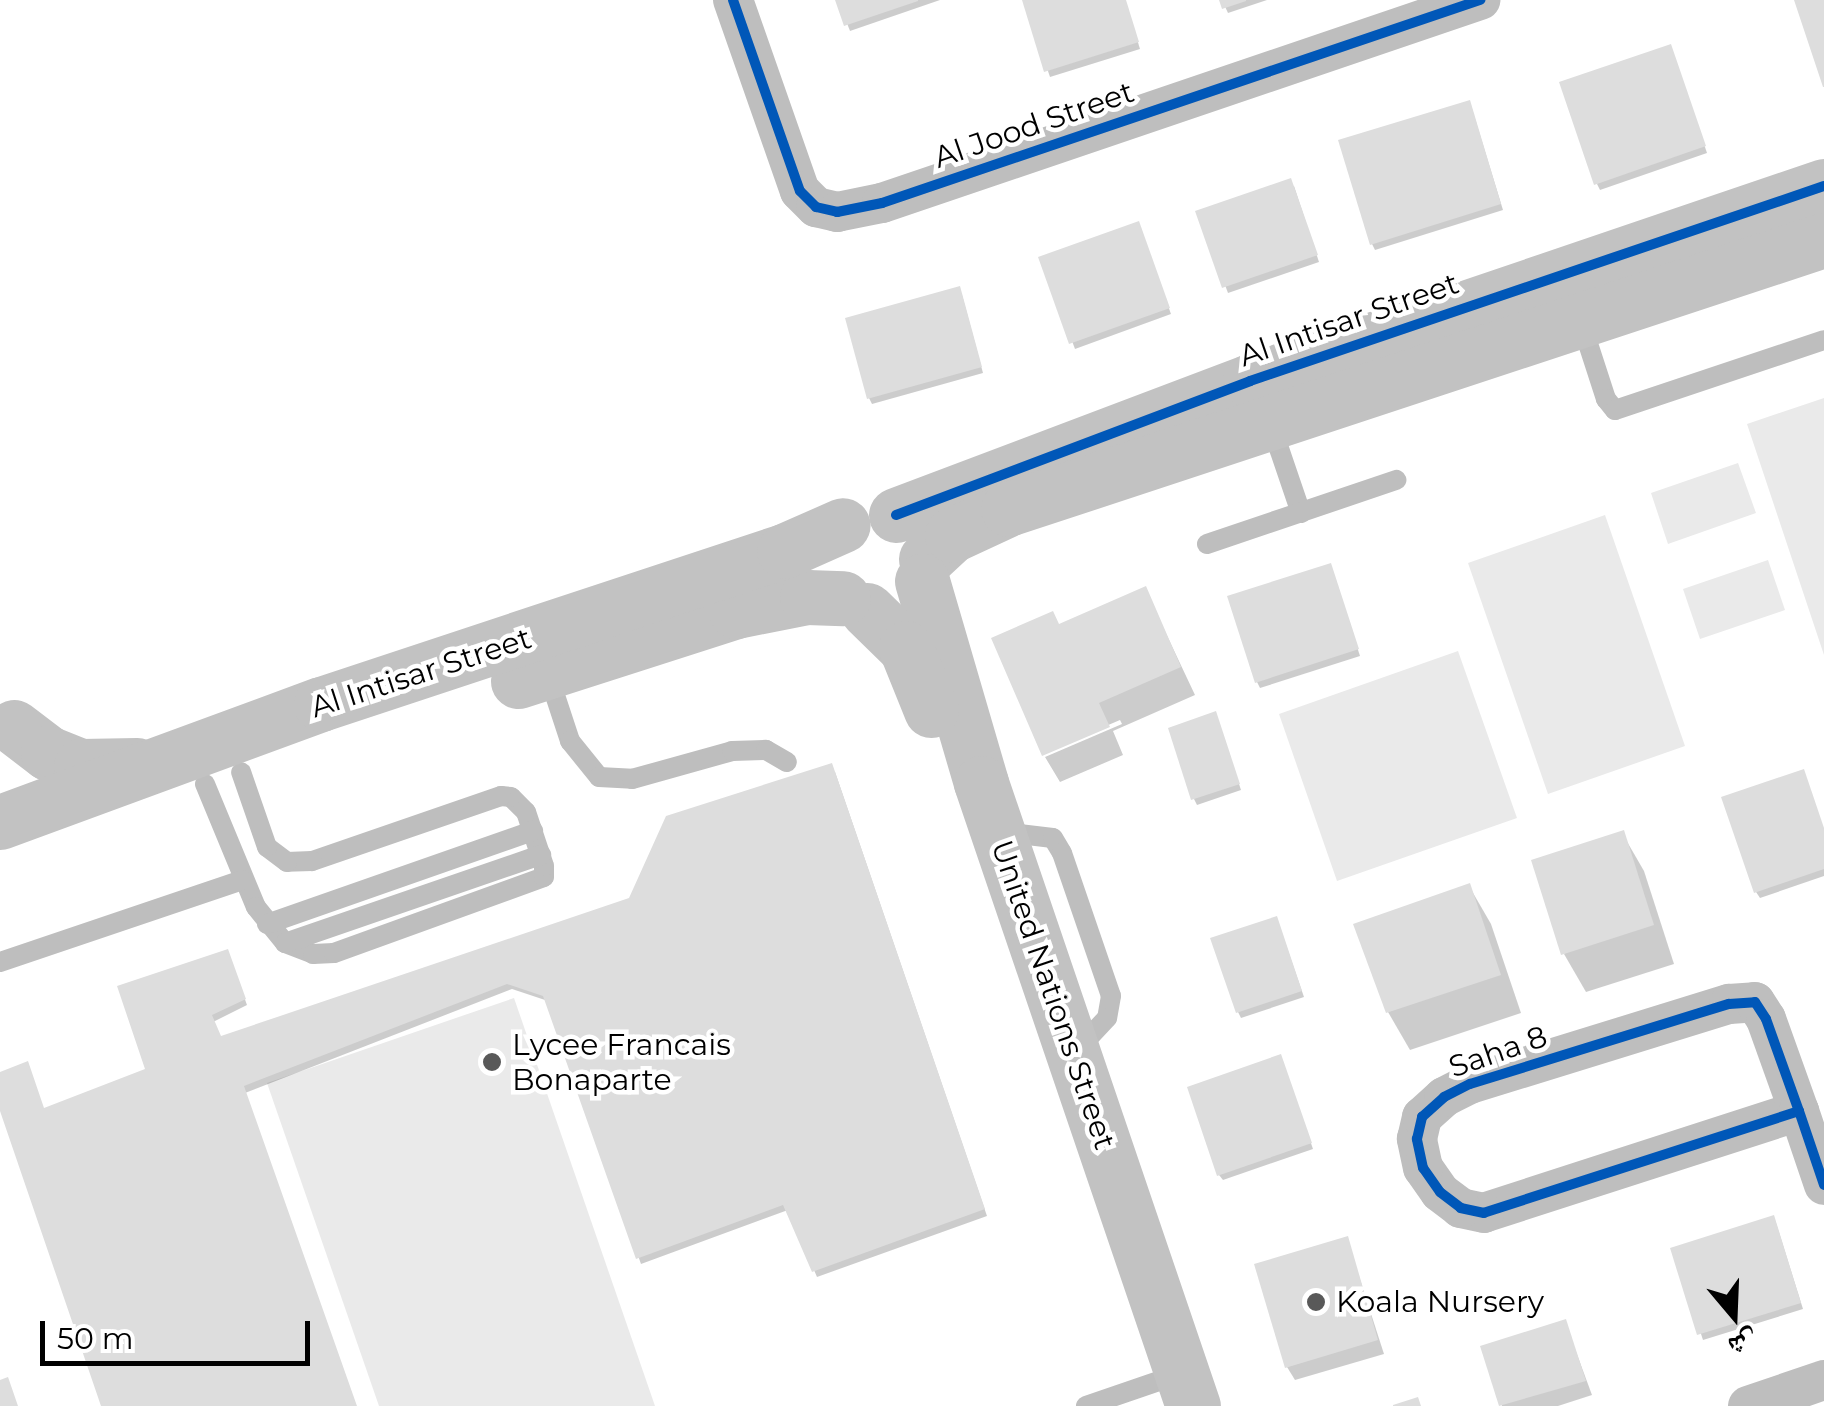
<!DOCTYPE html>
<meta charset="utf-8">
<style>
body{margin:0}
#map{position:relative;width:1824px;height:1406px;overflow:hidden;background:#fff;font-family:Montserrat,"Noto Naskh Arabic",sans-serif}
div>[style]{position:absolute}
.green>*{inset:0;background:#eaeaea}
.shadow>*{inset:0;background:#0003}
.building>*{inset:0;background:#ddd}
.lane>*{height:20px;margin:-10px;padding:0 10px;transform-origin:10px;border-radius:10px;background:#bebebe}
.street>*{height:40px;margin:-20px;padding:0 20px;transform-origin:20px;border-radius:20px;background:#bebebe}
.secondary>*{height:55px;margin:-27.5px;padding:0 27.5px;transform-origin:27.5px;border-radius:27.5px;background:#c2c2c2}
.cycleway>*{height:10px;margin:-5px;padding:0 5px;transform-origin:5px;border-radius:5px;background:#0057b8}
.dots>*{width:28px;height:28px;translate:-50% -50%;box-sizing:border-box;border:5px solid #fff;border-radius:50%}
span{translate:-50% -50%;white-space:nowrap;text-align:center;line-height:1.15;-webkit-text-stroke:9px #fff;paint-order:stroke}
.street-label{font-size:30px;color:#000}
.poi-label{font-size:30px;color:#000}
.left{translate:0 -50%;text-align:left}
.north{position:absolute;left:1684px;top:1266px;width:100px;height:100px;-webkit-text-stroke:8px #fff;paint-order:stroke;rotate:161deg;font-size:28px;font-weight:700;line-height:40px;text-align:center;color:#000}
.north::after{content:'';display:block;margin:auto;width:35px;height:45px;background:#000;clip-path:polygon(50% 0,100% 100%,50% 72%,0 100%)}
.scale{position:absolute;left:40px;top:1321px;width:270px;height:45px;box-sizing:border-box;border:5px solid #000;border-top:0;padding-left:12px;font-size:30px;line-height:35px;white-space:nowrap;color:#000;-webkit-text-stroke:8px #fff;paint-order:stroke}
</style>
<div id="map">
<div class="green">
<div style="clip-path:polygon(1824px 398px,1824px 655px,1747px 424px)"></div>
<div style="clip-path:polygon(1738px 463px,1756px 513px,1668px 544px,1651px 493px)"></div>
<div style="clip-path:polygon(1605px 515px,1685px 746px,1548px 794px,1468px 563px)"></div>
<div style="clip-path:polygon(1768px 560px,1785px 610px,1700px 639px,1683px 589px)"></div>
<div style="clip-path:polygon(1458px 651px,1517px 818px,1337px 881px,1279px 714px)"></div>
<div style="clip-path:polygon(514px 998px,655px 1406px,379px 1406px,267px 1083px)"></div>
</div>
<div class="shadow">
<div style="clip-path:polygon(838px 0,940px 0,850px 31px)"></div>
<div style="clip-path:polygon(1024px 0,1125px 0,1140px 49px,1050px 77px)"></div>
<div style="clip-path:polygon(1222px 0,1267px 0,1228px 13px)"></div>
<div style="clip-path:polygon(1673px 53px,1707px 153px,1600px 190px,1597px 184px)"></div>
<div style="clip-path:polygon(1472px 109px,1503px 210px,1375px 250px,1372px 244px)"></div>
<div style="clip-path:polygon(1294px 186px,1319px 262px,1228px 293px,1198px 212px)"></div>
<div style="clip-path:polygon(1141px 230px,1171px 314px,1075px 349px,1041px 259px)"></div>
<div style="clip-path:polygon(962px 295px,983px 373px,872px 404px,869px 398px)"></div>
<div style="clip-path:polygon(1333px 572px,1360px 656px,1260px 688px,1257px 682px)"></div>
<div style="clip-path:polygon(1145px 589px,1195px 695px,1113px 731px,1123px 755px,1060px 782px,1045px 757px,1122px 724px,1120px 720px,1043px 753px)"></div>
<div style="clip-path:polygon(1218px 720px,1241px 790px,1197px 805px,1194px 799px)"></div>
<div style="clip-path:polygon(835px 772px,987px 1216px,817px 1277px,788px 1210px,641px 1264px,548px 1001px,512px 989px,245px 1093px,356px 1406px,104px 1406px,0 1103px,0 1074px,44px 1111px,148px 1071px,230px 958px,247px 1005px,213px 1022px,221px 1039px,631px 900px)"></div>
<div style="clip-path:polygon(1824px 831px,1824px 876px,1760px 898px,1756px 892px)"></div>
<div style="clip-path:polygon(1622px 833px,1644px 871px,1674px 964px,1586px 992px,1564px 954px)"></div>
<div style="clip-path:polygon(1469px 886px,1491px 924px,1521px 1013px,1410px 1050px,1388px 1012px)"></div>
<div style="clip-path:polygon(1279px 925px,1304px 997px,1241px 1018px,1238px 1012px)"></div>
<div style="clip-path:polygon(1283px 1063px,1313px 1149px,1223px 1180px,1219px 1175px)"></div>
<div style="clip-path:polygon(1776px 1223px,1803px 1309px,1703px 1340px,1673px 1249px)"></div>
<div style="clip-path:polygon(1347px 1239px,1384px 1354px,1295px 1380px,1287px 1367px)"></div>
<div style="clip-path:polygon(1565px 1322px,1592px 1395px,1558px 1406px,1502px 1406px,1483px 1347px)"></div>
</div>
<div class="building">
<div style="clip-path:polygon(835px 0,918px 0,918px 1px,844px 26px)"></div>
<div style="clip-path:polygon(1022px 0,1126px 0,1139px 42px,1044px 72px)"></div>
<div style="clip-path:polygon(1219px 0,1246px 0,1246px 1px,1222px 9px)"></div>
<div style="clip-path:polygon(1794px 0,1824px 0,1824px 87px,1823px 87px)"></div>
<div style="clip-path:polygon(1671px 44px,1706px 146px,1594px 185px,1559px 82px)"></div>
<div style="clip-path:polygon(1470px 100px,1501px 204px,1370px 245px,1338px 140px)"></div>
<div style="clip-path:polygon(1291px 178px,1318px 255px,1222px 288px,1195px 211px)"></div>
<div style="clip-path:polygon(1139px 221px,1170px 308px,1069px 344px,1038px 257px)"></div>
<div style="clip-path:polygon(960px 286px,982px 367px,867px 399px,845px 318px)"></div>
<div style="clip-path:polygon(1331px 563px,1359px 649px,1255px 683px,1227px 596px)"></div>
<div style="clip-path:polygon(1146px 586px,1181px 667px,1099px 703px,1110px 727px,1042px 756px,991px 638px,1053px 611px,1059px 624px)"></div>
<div style="clip-path:polygon(1216px 711px,1240px 784px,1191px 800px,1168px 728px)"></div>
<div style="clip-path:polygon(832px 763px,985px 1209px,812px 1272px,783px 1205px,636px 1259px,543px 996px,507px 984px,244px 1086px,357px 1406px,101px 1406px,0 1111px,0 1072px,28px 1061px,44px 1108px,145px 1069px,117px 986px,228px 949px,246px 999px,212px 1015px,221px 1036px,629px 898px,666px 816px)"></div>
<div style="clip-path:polygon(1804px 769px,1824px 828px,1824px 869px,1754px 893px,1721px 797px)"></div>
<div style="clip-path:polygon(1624px 830px,1654px 925px,1561px 955px,1531px 860px)"></div>
<div style="clip-path:polygon(1470px 883px,1501px 975px,1386px 1013px,1353px 924px)"></div>
<div style="clip-path:polygon(1277px 916px,1302px 991px,1236px 1013px,1210px 938px)"></div>
<div style="clip-path:polygon(1281px 1054px,1312px 1143px,1217px 1176px,1187px 1087px)"></div>
<div style="clip-path:polygon(1774px 1215px,1801px 1303px,1697px 1335px,1670px 1248px)"></div>
<div style="clip-path:polygon(1348px 1236px,1378px 1340px,1285px 1368px,1254px 1264px)"></div>
<div style="clip-path:polygon(1566px 1319px,1586px 1381px,1499px 1406px,1480px 1346px)"></div>
<div style="clip-path:polygon(8px 1377px,18px 1406px,0 1406px,0 1380px)"></div>
<div style="clip-path:polygon(1418px 1397px,1421px 1406px,1393px 1406px,1393px 1405px)"></div>
</div>
<div class="lane">
<div style="left:1581px;top:322px;width:81px;rotate:72deg"></div>
<div style="left:1606px;top:399px;width:14px;rotate:51deg"></div>
<div style="left:1615px;top:410px;width:220px;rotate:-18.5deg"></div>
<div style="left:1271px;top:425px;width:93px;rotate:71.2deg"></div>
<div style="left:1207px;top:544px;width:200px;rotate:-18.7deg"></div>
<div style="left:548px;top:674px;width:71px;rotate:71.8deg"></div>
<div style="left:570px;top:741px;width:46px;rotate:51.1deg"></div>
<div style="left:599px;top:777px;width:33px;rotate:3deg"></div>
<div style="left:632px;top:779px;width:104px;rotate:-15.6deg"></div>
<div style="left:732px;top:751px;width:34px;rotate:-2deg"></div>
<div style="left:766px;top:750px;width:24px;rotate:30deg"></div>
<div style="left:205px;top:784px;width:133px;rotate:67.5deg"></div>
<div style="left:256px;top:907px;width:46px;rotate:51.1deg"></div>
<div style="left:285px;top:943px;width:30px;rotate:21deg"></div>
<div style="left:313px;top:954px;width:21px;rotate:-3deg"></div>
<div style="left:334px;top:953px;width:223px;rotate:-19.9deg"></div>
<div style="left:544px;top:877px;width:11px;rotate:-90deg"></div>
<div style="left:544px;top:866px;width:57px;rotate:-108.4deg"></div>
<div style="left:526px;top:812px;width:21px;rotate:-135deg"></div>
<div style="left:511px;top:797px;width:10px;rotate:-174deg"></div>
<div style="left:501px;top:796px;width:200px;rotate:161deg"></div>
<div style="left:312px;top:861px;width:25px;rotate:178deg"></div>
<div style="left:287px;top:862px;width:25px;rotate:-143deg"></div>
<div style="left:267px;top:847px;width:79px;rotate:-109.1deg"></div>
<div style="left:1002px;top:832px;width:51px;rotate:6.7deg"></div>
<div style="left:1053px;top:838px;width:17px;rotate:59deg"></div>
<div style="left:1062px;top:853px;width:151px;rotate:71.1deg"></div>
<div style="left:1111px;top:996px;width:22px;rotate:100deg"></div>
<div style="left:1107px;top:1018px;width:42px;rotate:133.1deg"></div>
<div style="left:267px;top:924px;width:282px;rotate:-19.3deg"></div>
<div style="left:285px;top:943px;width:271px;rotate:-19deg"></div>
<div style="left:0;top:962px;width:256px;rotate:-18.7deg"></div>
<div style="left:1086px;top:1406px;width:77px;rotate:-18.9deg"></div>
</div>
<div class="street">
<div style="left:733px;top:0;width:202px;rotate:70.7deg"></div>
<div style="left:800px;top:191px;width:23px;rotate:45deg"></div>
<div style="left:816px;top:207px;width:22px;rotate:13deg"></div>
<div style="left:837px;top:212px;width:46px;rotate:-11.3deg"></div>
<div style="left:882px;top:203px;width:632px;rotate:-18.75deg"></div>
<div style="left:1799px;top:1111px;width:331px;rotate:162.1deg"></div>
<div style="left:1484px;top:1213px;width:24px;rotate:-168deg"></div>
<div style="left:1461px;top:1208px;width:26px;rotate:-143deg"></div>
<div style="left:1440px;top:1192px;width:29px;rotate:-125deg"></div>
<div style="left:1423px;top:1168px;width:30px;rotate:-102deg"></div>
<div style="left:1417px;top:1139px;width:23px;rotate:-77deg"></div>
<div style="left:1422px;top:1117px;width:30px;rotate:-42deg"></div>
<div style="left:1444px;top:1097px;width:29px;rotate:-27deg"></div>
<div style="left:1470px;top:1084px;width:271px;rotate:-17.2deg"></div>
<div style="left:1729px;top:1004px;width:26px;rotate:-4deg"></div>
<div style="left:1755px;top:1002px;width:20px;rotate:57deg"></div>
<div style="left:1766px;top:1019px;width:98px;rotate:70.3deg"></div>
<div style="left:1799px;top:1111px;width:78px;rotate:71.3deg"></div>
<div style="left:1748px;top:1406px;width:80px;rotate:-18.9deg"></div>
</div>
<div class="secondary">
<div style="left:896px;top:515px;width:379px;rotate:-20.7deg"></div>
<div style="left:1250px;top:381px;width:606px;rotate:-18.76deg"></div>
<div style="left:926px;top:559px;width:35px;rotate:-43deg"></div>
<div style="left:952px;top:535px;width:62px;rotate:-24.9deg"></div>
<div style="left:1008px;top:509px;width:859px;rotate:-18.25deg"></div>
<div style="left:922px;top:581px;width:210px;rotate:73.7deg"></div>
<div style="left:981px;top:783px;width:658px;rotate:71.21deg"></div>
<div style="left:867px;top:610px;width:54px;rotate:44.3deg"></div>
<div style="left:906px;top:648px;width:67px;rotate:68deg"></div>
<div style="left:518px;top:681px;width:229px;rotate:-17.8deg"></div>
<div style="left:736px;top:611px;width:72px;rotate:-11.2deg"></div>
<div style="left:807px;top:597px;width:36px;rotate:2deg"></div>
<div style="left:14px;top:727px;width:43px;rotate:37.4deg"></div>
<div style="left:48px;top:753px;width:35px;rotate:22deg"></div>
<div style="left:81px;top:766px;width:56px;rotate:-1deg"></div>
<div style="left:0;top:822px;width:342px;rotate:-20.2deg"></div>
<div style="left:321px;top:704px;width:488px;rotate:-18.3deg"></div>
<div style="left:784px;top:551px;width:64px;rotate:-23.8deg"></div>
</div>
<div class="cycleway">
<div style="left:733px;top:0;width:202px;rotate:70.7deg"></div>
<div style="left:800px;top:191px;width:23px;rotate:45deg"></div>
<div style="left:816px;top:207px;width:22px;rotate:13deg"></div>
<div style="left:837px;top:212px;width:46px;rotate:-11.3deg"></div>
<div style="left:882px;top:203px;width:632px;rotate:-18.75deg"></div>
<div style="left:896px;top:515px;width:379px;rotate:-20.7deg"></div>
<div style="left:1250px;top:381px;width:606px;rotate:-18.76deg"></div>
<div style="left:1799px;top:1111px;width:331px;rotate:162.1deg"></div>
<div style="left:1484px;top:1213px;width:24px;rotate:-168deg"></div>
<div style="left:1461px;top:1208px;width:26px;rotate:-143deg"></div>
<div style="left:1440px;top:1192px;width:29px;rotate:-125deg"></div>
<div style="left:1423px;top:1168px;width:30px;rotate:-102deg"></div>
<div style="left:1417px;top:1139px;width:23px;rotate:-77deg"></div>
<div style="left:1422px;top:1117px;width:30px;rotate:-42deg"></div>
<div style="left:1444px;top:1097px;width:29px;rotate:-27deg"></div>
<div style="left:1470px;top:1084px;width:271px;rotate:-17.2deg"></div>
<div style="left:1729px;top:1004px;width:26px;rotate:-4deg"></div>
<div style="left:1755px;top:1002px;width:20px;rotate:57deg"></div>
<div style="left:1766px;top:1019px;width:98px;rotate:70.3deg"></div>
<div style="left:1799px;top:1111px;width:78px;rotate:71.3deg"></div>
</div>
<div class="dots">
<div style="left:492px;top:1062px;background:#595959"></div>
<div style="left:1316px;top:1302px;background:#595959"></div>
</div>
<div class="street-label">
<span style="left:1034px;top:125px;rotate:-19deg">Al Jood Street</span>
<span style="left:1349px;top:320px;rotate:-19deg">Al Intisar Street</span>
<span style="left:421px;top:673px;rotate:-18deg">Al Intisar Street</span>
<span style="left:1053px;top:995px;rotate:71deg">United Nations Street</span>
<span style="left:1498px;top:1052px;rotate:-19deg">Saha 8</span>
</div>
<div class="poi-label">
<span class="left" style="left:512px;top:1062px">Lycee Francais<br>Bonaparte</span>
<span class="left" style="left:1336px;top:1302px">Koala Nursery</span>
</div>
<div class="north">ش</div>
<div class="scale">50 m</div>
</div>
